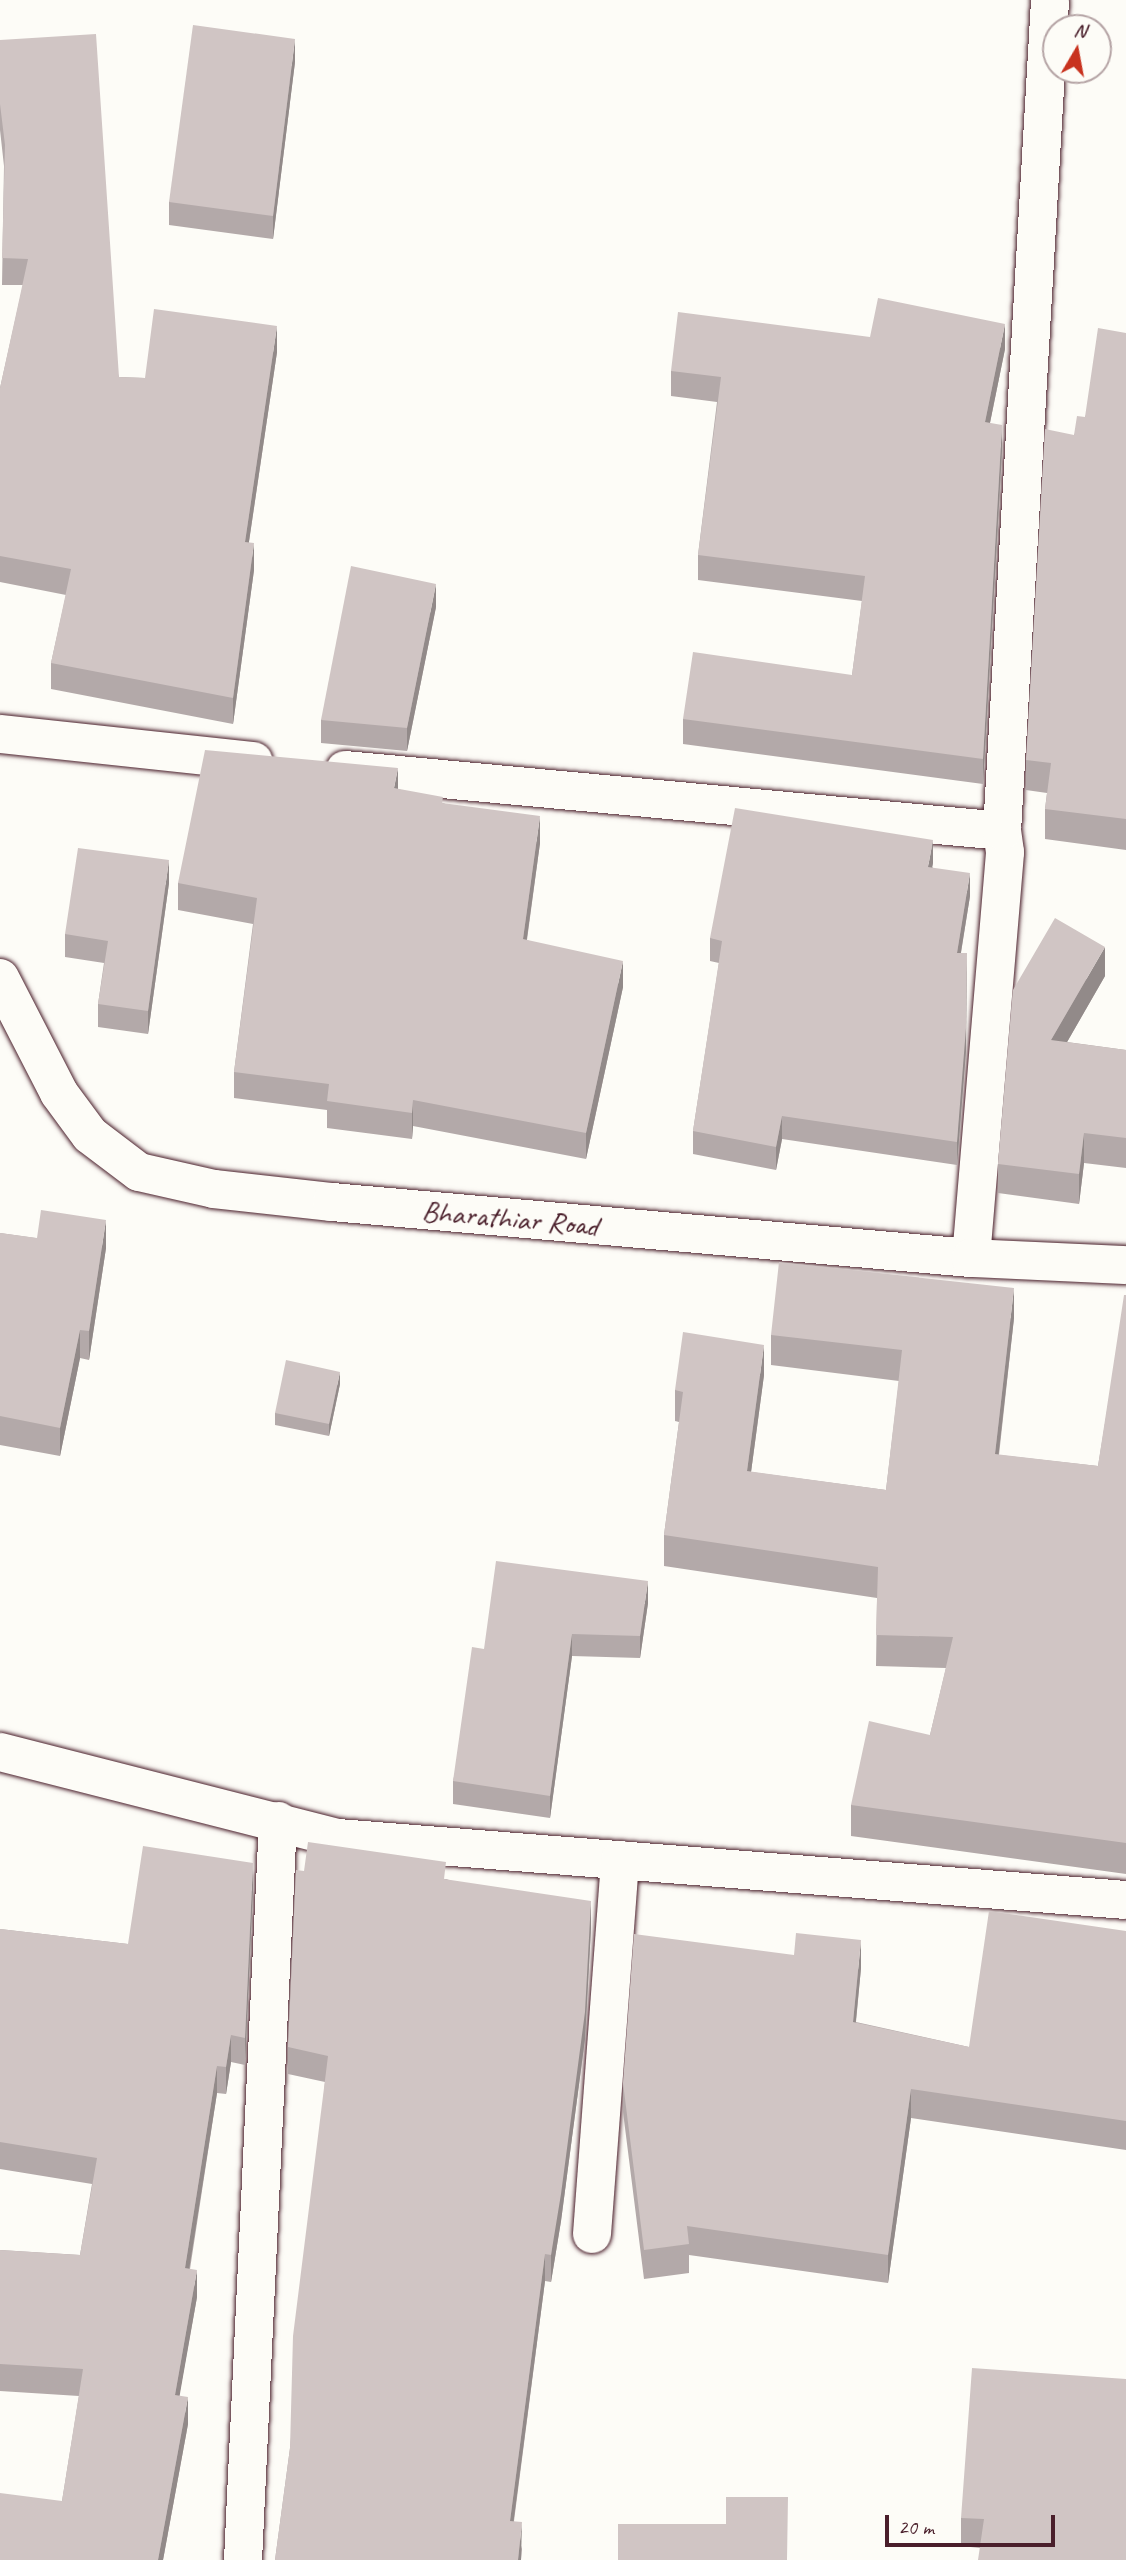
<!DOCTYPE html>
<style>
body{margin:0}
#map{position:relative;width:1126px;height:2560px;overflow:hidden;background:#fdfcf7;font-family:Caveat,sans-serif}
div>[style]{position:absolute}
.roads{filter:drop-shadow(0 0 2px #4a1f2b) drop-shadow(0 0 2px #4a1f2b)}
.minor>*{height:38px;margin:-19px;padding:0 19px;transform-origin:19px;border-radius:19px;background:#fdfcf7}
.secondary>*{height:38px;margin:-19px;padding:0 19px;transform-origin:19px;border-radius:19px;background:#fdfcf7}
.wall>*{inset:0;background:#b3a9a9}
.shaded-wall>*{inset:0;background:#928a89}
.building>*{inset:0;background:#d0c5c4}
span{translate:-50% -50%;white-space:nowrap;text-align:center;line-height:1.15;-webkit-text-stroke:5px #fdfcf7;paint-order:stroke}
.street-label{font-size:30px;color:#4a1f2b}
.north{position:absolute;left:1042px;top:14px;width:70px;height:70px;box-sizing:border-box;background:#fdfcf7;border:2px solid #b5a4a5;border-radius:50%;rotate:10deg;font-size:19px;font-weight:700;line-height:28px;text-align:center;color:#4a1f2b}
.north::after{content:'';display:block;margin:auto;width:24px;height:32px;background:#c8321e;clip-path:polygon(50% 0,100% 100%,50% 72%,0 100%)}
.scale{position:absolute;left:885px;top:2515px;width:170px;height:32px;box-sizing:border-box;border:4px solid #4a1f2b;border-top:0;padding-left:9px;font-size:21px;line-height:24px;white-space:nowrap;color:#4a1f2b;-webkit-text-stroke:5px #fdfcf7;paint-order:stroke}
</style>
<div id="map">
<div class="roads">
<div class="minor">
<div style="left:0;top:734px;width:255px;rotate:6.1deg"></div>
<div style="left:345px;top:770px;width:660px;rotate:5.3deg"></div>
<div style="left:971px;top:1258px;width:407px;rotate:-85.2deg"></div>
<div style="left:1005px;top:852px;width:21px;rotate:-98deg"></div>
<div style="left:1002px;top:831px;width:832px;rotate:-86.69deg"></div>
<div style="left:0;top:1752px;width:349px;rotate:14.3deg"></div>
<div style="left:338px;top:1838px;width:790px;rotate:4.5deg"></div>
<div style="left:592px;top:2234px;width:375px;rotate:-85.7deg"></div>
<div style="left:243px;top:2560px;width:740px;rotate:-87.29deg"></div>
</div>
<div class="secondary">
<div style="left:0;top:978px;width:129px;rotate:62.8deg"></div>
<div style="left:59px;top:1093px;width:52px;rotate:53.6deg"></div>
<div style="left:90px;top:1135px;width:61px;rotate:37.1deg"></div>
<div style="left:139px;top:1172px;width:77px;rotate:12.8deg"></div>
<div style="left:214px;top:1189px;width:119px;rotate:6.3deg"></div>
<div style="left:332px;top:1202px;width:641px;rotate:5.01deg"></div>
<div style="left:971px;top:1258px;width:155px;rotate:2.6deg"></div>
</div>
</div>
<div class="wall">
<div style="clip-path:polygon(0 40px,119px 377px,145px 378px,277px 352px,249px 542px,254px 570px,233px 724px,51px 689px,51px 663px,66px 595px,0 582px,0 388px,23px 285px,2px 285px,4px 166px,0 130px)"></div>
<div style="clip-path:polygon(295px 62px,273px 239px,169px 225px,169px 202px)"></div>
<div style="clip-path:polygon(1126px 333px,1126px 850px,1045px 839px,1045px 809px,1047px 793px,1026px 790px,1026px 760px,1074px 435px,1085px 417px)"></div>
<div style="clip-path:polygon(870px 337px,1005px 349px,990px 423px,1002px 451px,983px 784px,683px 744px,683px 719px,852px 675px,862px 601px,698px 580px,698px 555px,717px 402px,671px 396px,671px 371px)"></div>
<div style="clip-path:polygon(436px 607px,407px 751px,321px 743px,321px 720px)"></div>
<div style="clip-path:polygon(398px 789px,443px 803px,540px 843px,527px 940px,623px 987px,586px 1159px,413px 1126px,412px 1139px,327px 1128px,327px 1110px,234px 1098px,234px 1072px,253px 924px,178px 910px,178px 883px)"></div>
<div style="clip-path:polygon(933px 863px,932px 867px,970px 896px,961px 953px,966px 1051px,957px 1165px,782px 1139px,776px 1170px,693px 1154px,693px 1131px,719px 963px,710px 961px,710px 938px)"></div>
<div style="clip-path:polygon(169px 883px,148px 1034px,98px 1027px,98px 1004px,104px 963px,65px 957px,65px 934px)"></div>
<div style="clip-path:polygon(1105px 976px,1067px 1042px,1126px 1050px,1126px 1168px,1084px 1163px,1079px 1204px,998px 1193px,998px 1164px,1013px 990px)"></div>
<div style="clip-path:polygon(0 1233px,106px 1248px,89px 1360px,80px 1358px,60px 1456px,0 1445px)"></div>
<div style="clip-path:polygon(1126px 1295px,1126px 1874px,851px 1836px,851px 1805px,930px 1735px,946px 1668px,876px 1666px,877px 1598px,664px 1566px,664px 1535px,679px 1422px,675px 1421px,675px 1390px,764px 1375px,751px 1472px,886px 1490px,899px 1381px,771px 1365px,771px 1335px,1014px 1318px,999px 1455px,1098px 1466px)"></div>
<div style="clip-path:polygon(340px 1384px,329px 1436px,275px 1425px,275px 1413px)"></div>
<div style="clip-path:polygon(648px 1603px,640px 1658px,572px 1656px,550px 1818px,453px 1804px,453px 1781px,484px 1649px)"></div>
<div style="clip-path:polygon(304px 1871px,446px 1879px,591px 1928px,585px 2039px,561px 2221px,551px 2282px,545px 2281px,514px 2521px,522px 2549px,521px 2560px,275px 2560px,290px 2448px,325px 2082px,288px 2074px,288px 2047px)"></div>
<div style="clip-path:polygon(253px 1890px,245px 2065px,231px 2062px,226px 2094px,217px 2093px,190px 2269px,197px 2297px,179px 2396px,188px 2424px,163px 2560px,0 2560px,62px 2501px,79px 2396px,0 2391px,0 2250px,80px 2255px,92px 2184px,0 2169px,0 1929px,128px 1944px)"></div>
<div style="clip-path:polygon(1126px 1931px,1126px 2150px,911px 2118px,888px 2283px,689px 2255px,689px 2273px,644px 2279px,623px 2112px,623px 2083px,861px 1968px,856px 2022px,969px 2047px)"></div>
<div style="clip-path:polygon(1126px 2379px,980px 2548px,961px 2546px,961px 2518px)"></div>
</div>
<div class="shaded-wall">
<div style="clip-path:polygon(295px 39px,295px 62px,273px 239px,273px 216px)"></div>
<div style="clip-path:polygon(1005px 324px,1005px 349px,985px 447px,985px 422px)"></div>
<div style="clip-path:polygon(277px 326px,277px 352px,245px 568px,245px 542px)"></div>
<div style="clip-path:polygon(1002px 425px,1002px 451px,983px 784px,983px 759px)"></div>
<div style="clip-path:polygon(254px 543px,254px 570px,233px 724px,233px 698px)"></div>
<div style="clip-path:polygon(436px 584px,436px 607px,407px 751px,407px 728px)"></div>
<div style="clip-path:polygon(398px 768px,398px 795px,394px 788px)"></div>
<div style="clip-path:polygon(540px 816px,540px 843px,523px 966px,523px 939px)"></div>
<div style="clip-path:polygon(933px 840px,933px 863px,928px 890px,928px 867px)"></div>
<div style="clip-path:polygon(169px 860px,169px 883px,148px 1034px,148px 1011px)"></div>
<div style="clip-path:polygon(970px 873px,970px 896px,957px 976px,957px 953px)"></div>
<div style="clip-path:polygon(1105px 947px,1105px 976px,1051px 1070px,1051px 1040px)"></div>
<div style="clip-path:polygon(967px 953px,966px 1051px,957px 1165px,957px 1142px)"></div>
<div style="clip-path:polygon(623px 961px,623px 987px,586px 1159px,586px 1133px)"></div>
<div style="clip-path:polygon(413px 1100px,413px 1126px,412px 1139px,412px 1113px)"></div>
<div style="clip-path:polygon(782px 1116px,782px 1139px,776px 1170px,776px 1147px)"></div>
<div style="clip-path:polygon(1084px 1133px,1084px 1163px,1079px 1204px,1079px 1174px)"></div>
<div style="clip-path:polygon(106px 1220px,106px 1248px,89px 1360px,89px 1331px)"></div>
<div style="clip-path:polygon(1014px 1288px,1014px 1318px,995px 1485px,995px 1454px)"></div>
<div style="clip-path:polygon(80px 1330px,80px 1358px,60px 1456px,60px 1428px)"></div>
<div style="clip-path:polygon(764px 1345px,764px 1375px,747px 1502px,747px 1471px)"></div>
<div style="clip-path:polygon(340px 1372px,340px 1384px,329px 1436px,329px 1424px)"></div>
<div style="clip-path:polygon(648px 1581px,648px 1603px,640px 1658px,640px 1636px)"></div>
<div style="clip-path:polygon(572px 1634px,572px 1656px,550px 1818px,550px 1796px)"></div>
<div style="clip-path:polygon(253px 1863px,253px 1890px,245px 2065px,245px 2038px)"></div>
<div style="clip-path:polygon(591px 1901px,591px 1928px,585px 2039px,561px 2221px,551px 2282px,551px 2255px)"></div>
<div style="clip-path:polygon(861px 1940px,861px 1968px,853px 2050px,853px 2022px)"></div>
<div style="clip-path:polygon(231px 2035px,231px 2062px,226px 2094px,226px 2067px)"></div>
<div style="clip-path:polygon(217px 2066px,217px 2093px,185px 2295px,185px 2268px)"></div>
<div style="clip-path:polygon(911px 2089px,911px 2118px,888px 2283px,888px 2255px)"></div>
<div style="clip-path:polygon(545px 2254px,545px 2281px,510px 2548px,510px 2521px)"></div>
<div style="clip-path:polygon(197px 2270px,197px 2297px,175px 2422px,175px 2395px)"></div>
<div style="clip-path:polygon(188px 2397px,188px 2424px,163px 2560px,158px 2560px)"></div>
<div style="clip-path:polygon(522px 2522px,521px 2560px,518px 2560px)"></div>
</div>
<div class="building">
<div style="clip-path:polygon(193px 25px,295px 39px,273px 216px,169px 202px)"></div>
<div style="clip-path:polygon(96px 34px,119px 377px,145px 378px,154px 309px,277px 326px,245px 542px,254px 543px,233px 698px,51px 663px,71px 569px,0 556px,0 388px,28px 259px,2px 258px,5px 145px,0 104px,0 40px)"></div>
<div style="clip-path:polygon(878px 298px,1005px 324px,985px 422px,1002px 425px,983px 759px,683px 719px,693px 652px,852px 675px,865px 576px,698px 555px,721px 377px,671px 371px,678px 312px,870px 337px)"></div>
<div style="clip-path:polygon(1098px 328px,1126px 333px,1126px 819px,1045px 809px,1051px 763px,1026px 760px,1045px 429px,1074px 435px,1077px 416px,1085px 417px)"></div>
<div style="clip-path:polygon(351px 566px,436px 584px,407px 728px,321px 720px)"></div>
<div style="clip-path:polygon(205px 750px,398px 768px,394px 788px,443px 797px,442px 803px,540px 816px,523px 939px,623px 961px,586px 1133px,413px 1100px,412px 1113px,327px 1101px,329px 1084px,234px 1072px,257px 898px,178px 883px)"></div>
<div style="clip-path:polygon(735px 808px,933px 840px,928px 867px,970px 873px,957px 953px,967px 953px,966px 1028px,957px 1142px,782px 1116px,776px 1147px,693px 1131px,722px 941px,710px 938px)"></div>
<div style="clip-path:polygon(78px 848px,169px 860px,148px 1011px,98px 1004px,108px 941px,65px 934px)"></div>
<div style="clip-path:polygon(1055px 918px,1105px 947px,1051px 1040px,1126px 1050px,1126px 1138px,1084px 1133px,1079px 1174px,998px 1164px,1013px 990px)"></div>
<div style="clip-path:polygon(41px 1210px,106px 1220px,89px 1331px,80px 1330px,60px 1428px,0 1416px,0 1233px,37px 1238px)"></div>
<div style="clip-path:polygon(779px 1262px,1014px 1288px,995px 1454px,1098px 1466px,1124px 1295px,1126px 1295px,1126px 1843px,851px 1805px,869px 1721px,930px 1735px,953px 1637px,876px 1635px,878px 1567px,664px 1535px,683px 1392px,675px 1390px,683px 1332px,764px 1345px,747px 1471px,886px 1490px,902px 1350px,771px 1335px)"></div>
<div style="clip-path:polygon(286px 1360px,340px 1372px,329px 1424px,275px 1413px)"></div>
<div style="clip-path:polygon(496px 1561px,648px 1581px,640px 1636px,572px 1634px,550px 1796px,453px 1781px,472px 1647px,484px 1649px)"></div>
<div style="clip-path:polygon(308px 1842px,446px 1862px,444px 1879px,591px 1901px,585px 2012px,561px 2194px,551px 2255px,545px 2254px,510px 2521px,522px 2522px,518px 2560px,275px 2560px,290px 2448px,293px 2336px,328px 2056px,288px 2047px,296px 1870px,304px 1871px)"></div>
<div style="clip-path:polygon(143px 1846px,253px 1863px,245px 2038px,231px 2035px,226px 2067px,217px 2066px,185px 2268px,197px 2270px,175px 2395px,188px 2397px,158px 2560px,0 2560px,0 2493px,62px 2501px,83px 2369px,0 2364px,0 2250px,80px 2255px,97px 2158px,0 2142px,0 1929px,128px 1944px)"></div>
<div style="clip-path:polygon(989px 1911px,1126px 1931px,1126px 2121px,911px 2089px,888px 2255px,687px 2226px,689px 2244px,644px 2250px,623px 2083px,634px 1934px,794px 1955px,796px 1933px,861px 1940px,853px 2022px,969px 2047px)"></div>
<div style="clip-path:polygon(972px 2368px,1126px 2379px,1126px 2560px,978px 2560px,984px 2519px,961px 2518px)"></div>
<div style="clip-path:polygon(726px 2497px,788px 2497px,787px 2560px,618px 2560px,618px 2524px,726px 2524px)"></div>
</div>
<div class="street-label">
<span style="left:510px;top:1218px;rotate:5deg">Bharathiar Road</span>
</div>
<div class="north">N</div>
<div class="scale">20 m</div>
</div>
